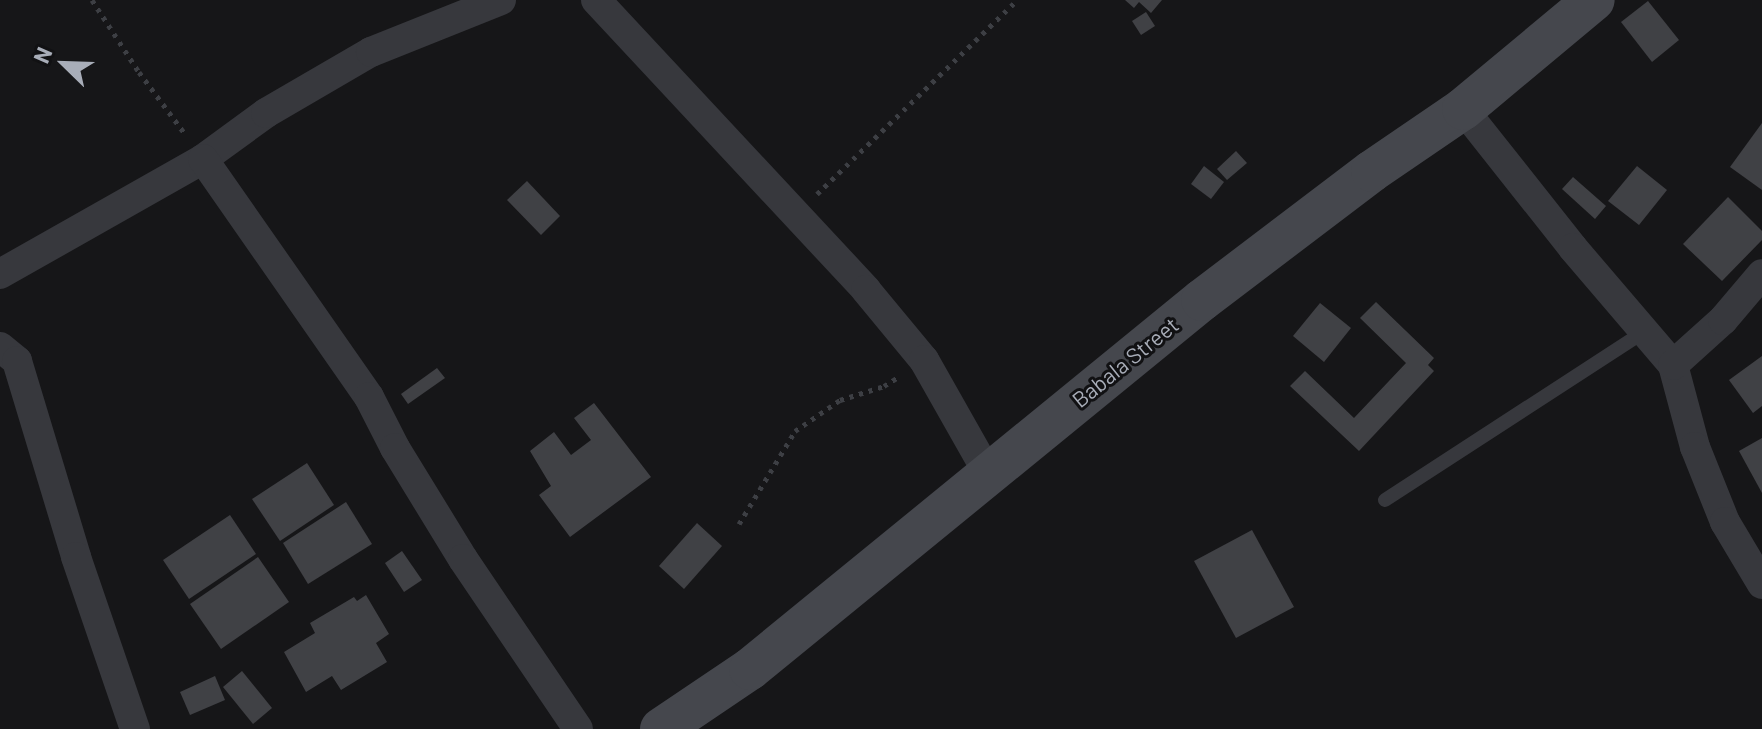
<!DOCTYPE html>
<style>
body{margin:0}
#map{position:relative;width:1762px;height:729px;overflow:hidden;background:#161618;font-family:Barlow,sans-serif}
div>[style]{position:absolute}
.building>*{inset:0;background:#404145}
.path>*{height:5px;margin-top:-2.5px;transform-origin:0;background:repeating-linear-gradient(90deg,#3d3f44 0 4px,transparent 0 10px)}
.lane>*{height:14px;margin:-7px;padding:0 7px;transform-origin:7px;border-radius:7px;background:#37383d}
.street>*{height:30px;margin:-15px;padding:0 15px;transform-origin:15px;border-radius:15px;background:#37383d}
.secondary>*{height:42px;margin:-21px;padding:0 21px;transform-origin:21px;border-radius:21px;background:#45474d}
span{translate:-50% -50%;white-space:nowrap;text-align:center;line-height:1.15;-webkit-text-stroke:6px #111113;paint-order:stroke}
.street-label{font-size:22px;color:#a8adb8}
.north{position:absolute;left:24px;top:24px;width:80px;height:80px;-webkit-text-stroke:6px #111113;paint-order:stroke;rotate:293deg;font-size:22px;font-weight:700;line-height:32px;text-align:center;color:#a8adb8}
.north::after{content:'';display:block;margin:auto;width:28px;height:36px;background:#a8adb8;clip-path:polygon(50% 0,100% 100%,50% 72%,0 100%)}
</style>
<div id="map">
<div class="building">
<div style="clip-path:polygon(1125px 0,1162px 0,1151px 13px,1139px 2px,1134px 8px)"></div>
<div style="clip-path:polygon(1648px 1px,1679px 40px,1652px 62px,1621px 22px)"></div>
<div style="clip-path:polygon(1146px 12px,1155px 26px,1141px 35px,1132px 21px)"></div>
<div style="clip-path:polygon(1762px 123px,1762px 190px,1730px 167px)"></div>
<div style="clip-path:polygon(1236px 151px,1247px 163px,1227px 180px,1217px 169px)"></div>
<div style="clip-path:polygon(1204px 166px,1224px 182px,1211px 199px,1191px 184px)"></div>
<div style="clip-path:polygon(1637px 166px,1667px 190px,1639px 225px,1608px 201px)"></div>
<div style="clip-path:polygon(1573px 177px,1606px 206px,1595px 219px,1562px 189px)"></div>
<div style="clip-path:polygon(527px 181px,560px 216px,541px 235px,507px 200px)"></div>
<div style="clip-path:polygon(1728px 197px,1762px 231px,1762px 240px,1722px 281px,1683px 244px)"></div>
<div style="clip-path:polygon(1376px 302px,1434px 358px,1428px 365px,1434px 371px,1359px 451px,1290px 386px,1305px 371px,1354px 418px,1406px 363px,1360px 318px)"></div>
<div style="clip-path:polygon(1320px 303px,1351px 328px,1324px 362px,1293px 336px)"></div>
<div style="clip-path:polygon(1762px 356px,1762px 406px,1753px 413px,1729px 380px)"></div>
<div style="clip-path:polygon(437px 368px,445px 378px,408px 404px,401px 394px)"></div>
<div style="clip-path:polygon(594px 403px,651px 477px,570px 537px,539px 495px,551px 486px,530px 451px,554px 432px,571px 455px,591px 440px,574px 418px)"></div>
<div style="clip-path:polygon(1762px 438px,1762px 493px,1739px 451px)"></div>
<div style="clip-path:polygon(307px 463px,334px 505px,280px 541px,252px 499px)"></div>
<div style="clip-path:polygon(346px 502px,372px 544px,308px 584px,283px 543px)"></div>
<div style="clip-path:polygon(230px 515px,256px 554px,189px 599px,163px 560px)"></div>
<div style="clip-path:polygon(697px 523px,722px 546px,684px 589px,659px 566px)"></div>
<div style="clip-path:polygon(1252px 530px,1294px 607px,1236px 638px,1194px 561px)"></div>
<div style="clip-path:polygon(402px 551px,422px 580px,404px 592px,385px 563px)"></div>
<div style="clip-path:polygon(258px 557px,289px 602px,221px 649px,190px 604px)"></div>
<div style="clip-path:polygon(366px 595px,389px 634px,376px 643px,387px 662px,341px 690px,332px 676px,306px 692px,284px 652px,315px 633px,310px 623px,354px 597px,357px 601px)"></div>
<div style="clip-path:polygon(242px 671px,272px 708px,253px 724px,223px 687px)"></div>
<div style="clip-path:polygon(215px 676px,225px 700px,190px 715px,180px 692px)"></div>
</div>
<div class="path">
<div style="left:92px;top:0;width:86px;rotate:56.9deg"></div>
<div style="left:139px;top:72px;width:77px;rotate:53.4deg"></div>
<div style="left:817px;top:194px;width:279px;rotate:-44.1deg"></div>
<div style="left:739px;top:524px;width:109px;rotate:-58.9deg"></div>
<div style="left:795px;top:431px;width:55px;rotate:-34.6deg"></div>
<div style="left:840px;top:400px;width:46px;rotate:-17.7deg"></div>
<div style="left:884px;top:386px;width:19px;rotate:-32deg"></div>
</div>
<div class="lane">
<div style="left:1385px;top:500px;width:310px;rotate:-33deg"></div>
</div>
<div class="street">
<div style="left:596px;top:0;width:396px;rotate:47deg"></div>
<div style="left:866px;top:290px;width:91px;rotate:50.4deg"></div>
<div style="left:924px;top:360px;width:130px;rotate:60.5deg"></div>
<div style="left:1463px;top:109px;width:177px;rotate:51.6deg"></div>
<div style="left:1573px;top:248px;width:154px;rotate:49.5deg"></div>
<div style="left:1673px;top:365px;width:85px;rotate:75deg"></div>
<div style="left:1695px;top:447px;width:81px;rotate:68.2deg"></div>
<div style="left:1725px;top:522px;width:72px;rotate:59.2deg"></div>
<div style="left:203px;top:159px;width:78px;rotate:-36.1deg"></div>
<div style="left:266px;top:113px;width:121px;rotate:-30.2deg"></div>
<div style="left:371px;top:52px;width:140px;rotate:-21.8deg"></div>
<div style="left:0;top:274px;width:233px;rotate:-29.5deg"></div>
<div style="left:203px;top:159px;width:290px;rotate:55.1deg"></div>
<div style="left:369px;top:397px;width:57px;rotate:63deg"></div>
<div style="left:395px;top:448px;width:130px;rotate:58.5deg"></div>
<div style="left:463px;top:559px;width:205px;rotate:55.9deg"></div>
<div style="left:0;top:347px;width:22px;rotate:39deg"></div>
<div style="left:17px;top:361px;width:205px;rotate:73.2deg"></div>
<div style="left:76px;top:557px;width:182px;rotate:71.1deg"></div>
<div style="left:1673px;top:365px;width:67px;rotate:-42deg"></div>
<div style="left:1723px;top:320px;width:60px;rotate:-49.7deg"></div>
</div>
<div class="secondary">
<div style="left:661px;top:729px;width:107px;rotate:-34deg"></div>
<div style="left:750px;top:669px;width:583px;rotate:-39.23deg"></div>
<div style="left:1202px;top:300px;width:213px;rotate:-37.2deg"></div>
<div style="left:1372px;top:171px;width:110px;rotate:-34.3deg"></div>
<div style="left:1463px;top:109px;width:170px;rotate:-39.8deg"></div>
</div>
<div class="street-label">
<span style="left:1125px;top:362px;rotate:-39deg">Babala Street</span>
</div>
<div class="north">N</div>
</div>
